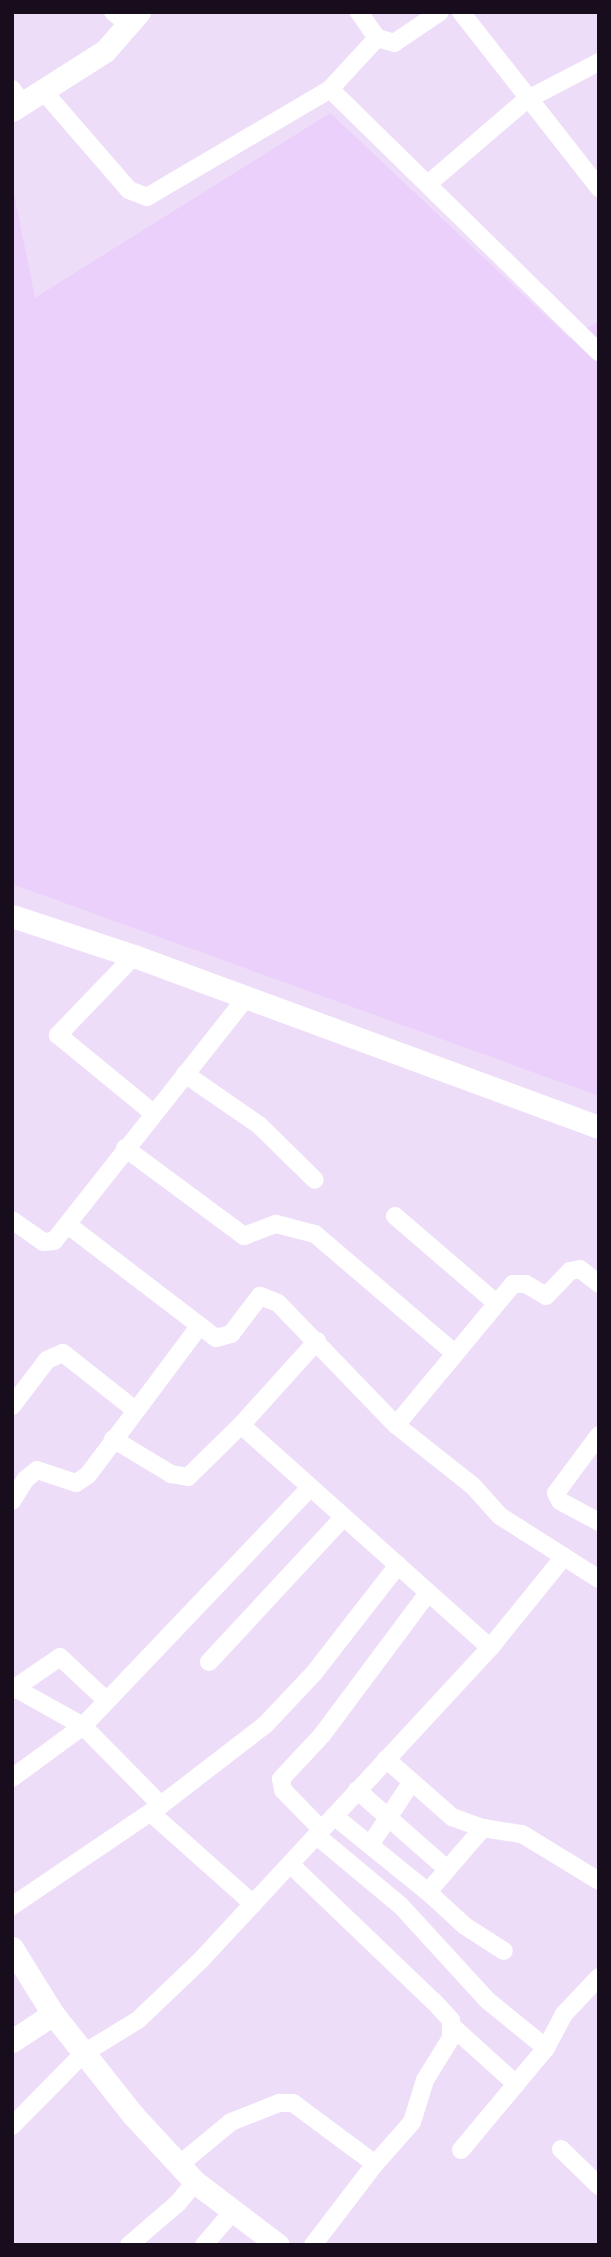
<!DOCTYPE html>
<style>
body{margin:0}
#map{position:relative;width:611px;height:2257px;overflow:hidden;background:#eeddf9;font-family:"Alegreya Sans",sans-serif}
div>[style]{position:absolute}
.built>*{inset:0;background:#ead0fa}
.minor>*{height:18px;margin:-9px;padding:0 9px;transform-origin:9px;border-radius:9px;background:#fff}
.tertiary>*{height:23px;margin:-11.5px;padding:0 11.5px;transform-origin:11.5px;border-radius:11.5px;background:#fff}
span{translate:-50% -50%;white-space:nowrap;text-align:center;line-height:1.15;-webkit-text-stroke:5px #eeddf9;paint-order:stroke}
.frame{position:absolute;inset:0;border:14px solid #170d1d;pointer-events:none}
</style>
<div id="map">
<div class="built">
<div style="clip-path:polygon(330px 113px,569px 338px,599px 321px,599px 1096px,12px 884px,12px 184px,35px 298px)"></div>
</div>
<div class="minor">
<div style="left:113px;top:12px;width:23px;rotate:38deg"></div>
<div style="left:461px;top:12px;width:224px;rotate:51.9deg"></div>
<div style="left:377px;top:38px;width:18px;rotate:16deg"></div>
<div style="left:394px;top:43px;width:55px;rotate:-34deg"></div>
<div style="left:12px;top:89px;width:19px;rotate:54deg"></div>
<div style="left:330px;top:89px;width:376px;rotate:44.4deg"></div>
<div style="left:45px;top:93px;width:128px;rotate:49.1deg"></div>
<div style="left:129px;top:190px;width:19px;rotate:21deg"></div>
<div style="left:147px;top:197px;width:212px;rotate:-30.5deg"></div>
<div style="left:330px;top:89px;width:69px;rotate:-47.3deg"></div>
<div style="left:377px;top:38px;width:32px;rotate:-125deg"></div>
<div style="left:428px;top:184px;width:129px;rotate:-40.6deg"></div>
<div style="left:526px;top:100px;width:82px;rotate:-27.5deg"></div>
<div style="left:134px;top:956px;width:110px;rotate:133.9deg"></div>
<div style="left:58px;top:1035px;width:123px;rotate:39.4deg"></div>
<div style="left:185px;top:1074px;width:90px;rotate:34.6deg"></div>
<div style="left:259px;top:1125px;width:78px;rotate:44.5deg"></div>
<div style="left:125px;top:1148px;width:148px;rotate:36.5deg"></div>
<div style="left:244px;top:1236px;width:34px;rotate:-21deg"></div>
<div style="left:276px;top:1224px;width:40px;rotate:14.4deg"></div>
<div style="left:315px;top:1234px;width:182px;rotate:40.5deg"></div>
<div style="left:395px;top:1216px;width:133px;rotate:40.7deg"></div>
<div style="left:12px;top:1220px;width:38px;rotate:35deg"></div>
<div style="left:43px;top:1242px;width:11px;rotate:-5deg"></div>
<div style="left:54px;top:1241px;width:311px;rotate:-51.7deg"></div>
<div style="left:68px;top:1225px;width:186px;rotate:37.4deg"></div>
<div style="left:216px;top:1338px;width:16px;rotate:-15deg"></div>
<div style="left:231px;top:1334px;width:48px;rotate:-52.7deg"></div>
<div style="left:260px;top:1296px;width:19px;rotate:21deg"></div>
<div style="left:278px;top:1303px;width:170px;rotate:46deg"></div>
<div style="left:396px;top:1425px;width:98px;rotate:38.4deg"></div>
<div style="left:473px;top:1486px;width:40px;rotate:48deg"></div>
<div style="left:500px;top:1516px;width:117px;rotate:32.5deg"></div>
<div style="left:317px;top:1341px;width:113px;rotate:132.1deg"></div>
<div style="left:241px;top:1425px;width:334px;rotate:41.8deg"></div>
<div style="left:12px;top:1406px;width:58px;rotate:-52.7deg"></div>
<div style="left:47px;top:1360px;width:17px;rotate:-24deg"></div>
<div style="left:63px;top:1353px;width:90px;rotate:38.3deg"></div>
<div style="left:396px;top:1425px;width:183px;rotate:-50.3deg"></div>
<div style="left:513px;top:1284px;width:13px"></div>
<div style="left:526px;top:1284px;width:23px;rotate:31deg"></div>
<div style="left:546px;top:1296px;width:35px;rotate:-46deg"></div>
<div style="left:570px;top:1271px;width:10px;rotate:-11deg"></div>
<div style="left:580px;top:1269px;width:24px;rotate:38deg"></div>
<div style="left:599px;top:1435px;width:72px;rotate:126.6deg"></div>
<div style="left:556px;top:1493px;width:9px;rotate:63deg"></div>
<div style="left:560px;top:1501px;width:44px;rotate:28.3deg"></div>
<div style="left:113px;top:1439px;width:68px;rotate:31.1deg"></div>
<div style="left:171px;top:1474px;width:17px;rotate:10deg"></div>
<div style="left:188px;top:1477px;width:74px;rotate:-44.5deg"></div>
<div style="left:12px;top:1501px;width:26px;rotate:-58deg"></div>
<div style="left:26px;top:1479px;width:14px;rotate:-39deg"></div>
<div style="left:37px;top:1470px;width:41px;rotate:18.4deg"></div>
<div style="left:76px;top:1483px;width:14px;rotate:-34deg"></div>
<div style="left:88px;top:1475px;width:184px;rotate:-53.2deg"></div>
<div style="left:209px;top:1662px;width:195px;rotate:-47.1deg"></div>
<div style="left:15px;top:1688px;width:78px;rotate:29.2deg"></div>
<div style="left:83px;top:1726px;width:111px;rotate:45.4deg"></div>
<div style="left:12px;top:1690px;width:58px;rotate:-34.5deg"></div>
<div style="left:60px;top:1657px;width:64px;rotate:43.1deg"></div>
<div style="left:386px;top:1759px;width:88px;rotate:41.3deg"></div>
<div style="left:452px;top:1817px;width:33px;rotate:20deg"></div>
<div style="left:483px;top:1828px;width:39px;rotate:9deg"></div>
<div style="left:522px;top:1834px;width:90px;rotate:31.4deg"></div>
<div style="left:12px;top:1778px;width:88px;rotate:-36.2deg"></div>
<div style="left:83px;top:1726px;width:327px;rotate:-46.4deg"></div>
<div style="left:357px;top:1790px;width:120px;rotate:41.3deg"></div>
<div style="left:151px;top:1813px;width:137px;rotate:41.7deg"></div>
<div style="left:334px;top:1816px;width:121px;rotate:39deg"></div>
<div style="left:483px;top:1828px;width:84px;rotate:130.7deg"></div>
<div style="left:428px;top:1892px;width:50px;rotate:42.6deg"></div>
<div style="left:465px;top:1926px;width:46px;rotate:32.7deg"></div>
<div style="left:322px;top:1830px;width:56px;rotate:-134.3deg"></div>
<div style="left:283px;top:1790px;width:11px;rotate:-100deg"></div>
<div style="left:281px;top:1779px;width:60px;rotate:-47deg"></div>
<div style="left:322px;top:1735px;width:177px;rotate:-53.3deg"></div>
<div style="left:317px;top:1836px;width:109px;rotate:39.8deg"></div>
<div style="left:401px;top:1906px;width:127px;rotate:47.5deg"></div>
<div style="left:487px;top:2000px;width:76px;rotate:39.1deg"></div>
<div style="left:546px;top:2048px;width:38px;rotate:-62deg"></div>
<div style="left:564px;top:2014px;width:51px;rotate:-46.6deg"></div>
<div style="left:370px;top:1845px;width:74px;rotate:-56.5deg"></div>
<div style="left:12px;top:1906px;width:180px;rotate:-34.1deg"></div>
<div style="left:161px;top:1805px;width:131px;rotate:-37.6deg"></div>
<div style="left:265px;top:1725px;width:71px;rotate:-46.7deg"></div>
<div style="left:314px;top:1673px;width:137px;rotate:-52.1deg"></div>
<div style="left:454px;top:2028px;width:84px;rotate:42.1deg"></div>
<div style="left:516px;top:2084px;width:47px;rotate:-50.2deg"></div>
<div style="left:12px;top:2126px;width:103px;rotate:-45.4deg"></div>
<div style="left:84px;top:2053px;width:63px;rotate:-31.4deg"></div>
<div style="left:138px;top:2020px;width:87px;rotate:-43.6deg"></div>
<div style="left:201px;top:1960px;width:425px;rotate:-47.2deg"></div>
<div style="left:490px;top:1648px;width:114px;rotate:-51deg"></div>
<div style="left:561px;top:2149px;width:53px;rotate:44.2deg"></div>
<div style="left:461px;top:2150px;width:86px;rotate:-50.2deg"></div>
<div style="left:179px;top:2165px;width:67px;rotate:-39.6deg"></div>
<div style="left:231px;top:2122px;width:52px;rotate:-21.6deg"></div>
<div style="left:279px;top:2103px;width:14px"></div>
<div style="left:293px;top:2103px;width:102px;rotate:36.6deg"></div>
<div style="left:375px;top:2164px;width:56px;rotate:-48.6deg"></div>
<div style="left:412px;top:2122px;width:44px;rotate:-72.8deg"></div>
<div style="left:425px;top:2080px;width:49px;rotate:-58.2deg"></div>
<div style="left:451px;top:2038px;width:18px;rotate:-90deg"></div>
<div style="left:451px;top:2020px;width:26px;rotate:-133deg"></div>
<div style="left:433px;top:2001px;width:197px;rotate:-136.2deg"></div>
<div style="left:129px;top:2245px;width:65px;rotate:-40.6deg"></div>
<div style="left:178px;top:2203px;width:27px;rotate:-51deg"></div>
<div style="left:204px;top:2245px;width:45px;rotate:-49.5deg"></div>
<div style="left:313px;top:2245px;width:102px;rotate:-52.6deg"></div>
</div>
<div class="tertiary">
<div style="left:12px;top:110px;width:110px;rotate:-32.4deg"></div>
<div style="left:105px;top:51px;width:52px;rotate:-48.9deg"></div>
<div style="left:12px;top:916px;width:128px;rotate:18.2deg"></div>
<div style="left:134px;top:956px;width:495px;rotate:20.2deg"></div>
<div style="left:12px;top:1948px;width:78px;rotate:58.2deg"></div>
<div style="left:53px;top:2014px;width:129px;rotate:51.6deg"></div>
<div style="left:133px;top:2115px;width:91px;rotate:47.2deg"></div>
<div style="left:195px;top:2182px;width:104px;rotate:37.2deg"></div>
<div style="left:12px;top:2041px;width:49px;rotate:-33.4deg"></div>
</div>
<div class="frame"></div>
</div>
